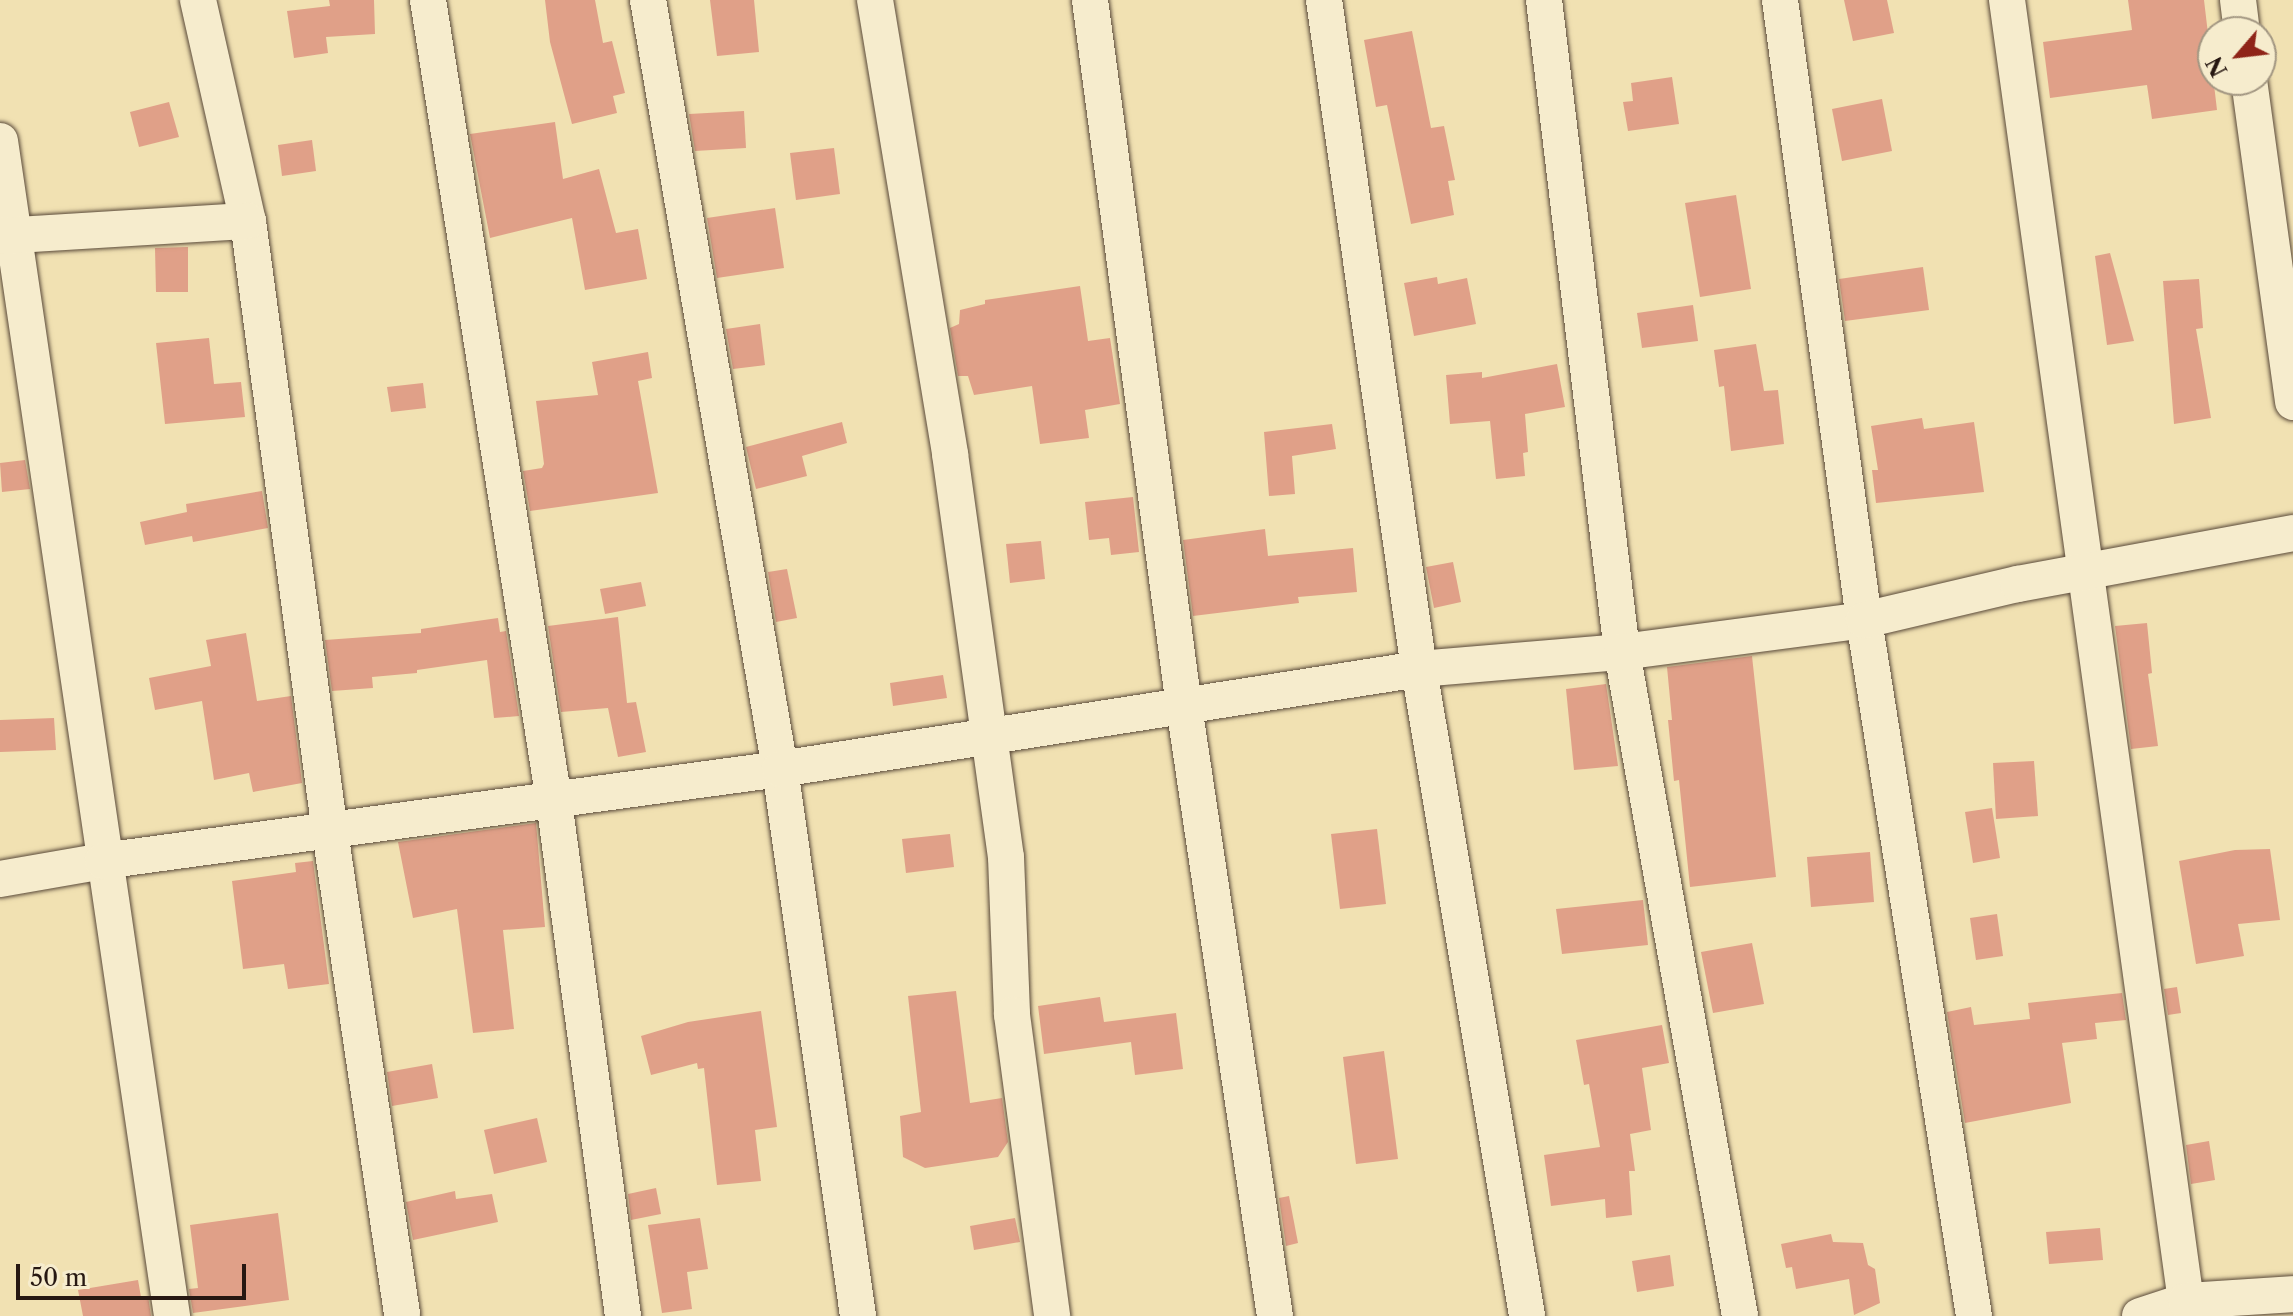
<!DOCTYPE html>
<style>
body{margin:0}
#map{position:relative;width:2293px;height:1316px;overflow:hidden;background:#f1e1b2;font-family:"Libre Caslon Text",serif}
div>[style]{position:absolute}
.building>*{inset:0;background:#e0a088}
.roads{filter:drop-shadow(0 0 2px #5a4a3a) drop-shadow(0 0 2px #5a4a3a)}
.minor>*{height:36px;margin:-18px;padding:0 18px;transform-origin:18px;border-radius:18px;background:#f6eccd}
span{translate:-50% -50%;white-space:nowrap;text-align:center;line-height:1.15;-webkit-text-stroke:8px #f6eccd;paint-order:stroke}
.north{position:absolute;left:2197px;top:16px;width:80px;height:80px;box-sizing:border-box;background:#f6eccd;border:2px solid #a39782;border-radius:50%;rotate:242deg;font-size:22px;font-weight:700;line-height:32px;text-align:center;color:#271812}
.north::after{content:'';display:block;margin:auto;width:28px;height:36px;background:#8f2418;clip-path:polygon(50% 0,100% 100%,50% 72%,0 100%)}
.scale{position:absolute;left:16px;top:1264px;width:230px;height:36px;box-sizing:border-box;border:4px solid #271812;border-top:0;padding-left:10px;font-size:24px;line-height:28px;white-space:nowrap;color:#271812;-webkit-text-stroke:6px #f6eccd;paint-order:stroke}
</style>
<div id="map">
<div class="building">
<div style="clip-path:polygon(329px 0,374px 0,375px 34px,326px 37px,328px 53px,294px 58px,287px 11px,330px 6px)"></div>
<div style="clip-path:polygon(545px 0,595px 0,603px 43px,612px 41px,625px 93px,613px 96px,617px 113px,572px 124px,550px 42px)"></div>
<div style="clip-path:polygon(710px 0,754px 0,759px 52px,717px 56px)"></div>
<div style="clip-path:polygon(1844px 0,1887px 0,1894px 33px,1853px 41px)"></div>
<div style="clip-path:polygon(2128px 0,2204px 0,2217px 110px,2152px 119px,2147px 85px,2050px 98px,2043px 42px,2132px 30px)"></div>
<div style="clip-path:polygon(1412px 31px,1431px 128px,1444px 126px,1455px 180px,1448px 181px,1454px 215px,1411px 224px,1387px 105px,1376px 107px,1364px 40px)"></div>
<div style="clip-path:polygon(1672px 77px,1679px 124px,1628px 131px,1623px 102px,1633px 101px,1631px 83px)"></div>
<div style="clip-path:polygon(1882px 99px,1892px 151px,1842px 161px,1832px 109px)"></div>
<div style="clip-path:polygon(169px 102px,179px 137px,139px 147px,130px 112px)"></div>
<div style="clip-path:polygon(744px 111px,746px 148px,695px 151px,689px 114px)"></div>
<div style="clip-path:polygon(555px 122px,563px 179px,599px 169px,616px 233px,638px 229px,647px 279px,585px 290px,572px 218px,490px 238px,470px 134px)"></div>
<div style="clip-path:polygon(312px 140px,316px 171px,282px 176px,278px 145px)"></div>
<div style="clip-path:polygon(834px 148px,840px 194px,796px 200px,790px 153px)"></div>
<div style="clip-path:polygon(1736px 195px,1751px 289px,1700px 297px,1685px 203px)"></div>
<div style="clip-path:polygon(775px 208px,784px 268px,717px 278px,707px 218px)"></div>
<div style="clip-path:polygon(188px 247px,188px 292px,156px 292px,155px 248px)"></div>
<div style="clip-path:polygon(2110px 253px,2134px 341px,2107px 345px,2095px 256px)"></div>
<div style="clip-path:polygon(1923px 267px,1929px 310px,1845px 321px,1839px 279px)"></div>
<div style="clip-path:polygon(1437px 277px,1438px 284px,1467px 278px,1476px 324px,1414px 336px,1404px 283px)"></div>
<div style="clip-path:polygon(2199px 279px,2203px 328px,2196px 329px,2211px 418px,2174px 424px,2163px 281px)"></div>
<div style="clip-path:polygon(1080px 286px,1088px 341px,1110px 338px,1120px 404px,1085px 410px,1089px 438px,1040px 444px,1032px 386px,974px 395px,968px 376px,958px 376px,950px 328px,959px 324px,960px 310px,985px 304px,985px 300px)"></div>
<div style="clip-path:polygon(1693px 305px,1698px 341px,1642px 348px,1637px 313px)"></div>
<div style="clip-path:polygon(760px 324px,765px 365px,733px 369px,726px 329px)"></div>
<div style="clip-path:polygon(209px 338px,214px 384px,241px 382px,245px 417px,165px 424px,156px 343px)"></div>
<div style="clip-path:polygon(1756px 344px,1764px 391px,1778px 390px,1784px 444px,1731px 451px,1724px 386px,1719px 387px,1714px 350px)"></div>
<div style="clip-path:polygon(648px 352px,652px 378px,638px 381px,658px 493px,530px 511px,523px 471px,542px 468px,544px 464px,536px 401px,598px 395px,592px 362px)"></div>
<div style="clip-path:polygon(1557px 364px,1565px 407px,1525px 414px,1528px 452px,1523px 453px,1525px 476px,1496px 479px,1490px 421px,1450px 424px,1446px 375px,1482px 372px,1482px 378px)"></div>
<div style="clip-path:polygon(423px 383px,426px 408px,391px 412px,387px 387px)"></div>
<div style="clip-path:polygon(1922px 418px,1924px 429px,1974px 422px,1984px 492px,1876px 503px,1872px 470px,1878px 470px,1871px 426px)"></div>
<div style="clip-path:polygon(842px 422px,847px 443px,802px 456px,807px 476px,756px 489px,746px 447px)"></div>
<div style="clip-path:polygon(1332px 424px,1336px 449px,1292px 456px,1295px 494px,1269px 496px,1264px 432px)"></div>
<div style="clip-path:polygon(25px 460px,30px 489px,2px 492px,0 463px)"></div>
<div style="clip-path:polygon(262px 491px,268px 528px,193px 542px,192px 536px,145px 545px,140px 522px,187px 512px,186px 504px)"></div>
<div style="clip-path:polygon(1133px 497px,1139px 552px,1111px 555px,1109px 538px,1089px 540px,1085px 502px)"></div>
<div style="clip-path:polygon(1265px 529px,1268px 556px,1353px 548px,1357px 592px,1298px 597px,1299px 603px,1193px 616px,1183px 540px)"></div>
<div style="clip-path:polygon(1041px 541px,1045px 579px,1010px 583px,1006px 544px)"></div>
<div style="clip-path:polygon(1453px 562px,1461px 602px,1434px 608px,1426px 567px)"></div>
<div style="clip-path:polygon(787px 569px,797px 618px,776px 622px,768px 572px)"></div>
<div style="clip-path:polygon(641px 582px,646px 606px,605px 614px,600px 589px)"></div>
<div style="clip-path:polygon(618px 617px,627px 703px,636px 702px,646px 752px,618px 757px,608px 708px,561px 712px,548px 626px)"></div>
<div style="clip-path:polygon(498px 618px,500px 632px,506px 631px,519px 716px,494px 718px,487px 660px,417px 670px,417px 673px,372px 677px,373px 688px,332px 691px,325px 640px,421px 633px,421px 629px)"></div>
<div style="clip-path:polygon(2147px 623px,2152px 673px,2148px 674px,2158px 746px,2131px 749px,2115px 626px)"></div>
<div style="clip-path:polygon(246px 633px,257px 701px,291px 696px,302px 783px,253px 792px,249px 773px,214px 780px,202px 701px,155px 710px,149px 678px,211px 666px,206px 640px)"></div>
<div style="clip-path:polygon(1752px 656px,1776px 877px,1690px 887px,1679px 780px,1674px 781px,1668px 720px,1672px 720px,1667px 667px)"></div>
<div style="clip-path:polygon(943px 675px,947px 698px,893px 706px,890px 683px)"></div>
<div style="clip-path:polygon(1606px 684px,1618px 766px,1574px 770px,1566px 689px)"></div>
<div style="clip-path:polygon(54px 718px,56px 750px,0 752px,0 720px)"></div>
<div style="clip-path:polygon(2034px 761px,2038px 816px,1996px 819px,1993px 763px)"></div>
<div style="clip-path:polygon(1992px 808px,2000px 858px,1973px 863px,1965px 812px)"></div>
<div style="clip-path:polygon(536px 823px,545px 927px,503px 930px,514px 1029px,473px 1033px,457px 909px,413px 918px,398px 842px)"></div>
<div style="clip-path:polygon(1377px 829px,1386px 904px,1340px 909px,1331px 834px)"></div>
<div style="clip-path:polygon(950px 834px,954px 867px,906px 873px,902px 839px)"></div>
<div style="clip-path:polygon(2270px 849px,2280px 920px,2238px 924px,2244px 956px,2196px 964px,2179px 861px,2235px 850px)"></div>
<div style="clip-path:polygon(1870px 852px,1874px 902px,1811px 907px,1807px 857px)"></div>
<div style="clip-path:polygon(313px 861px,329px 984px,288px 989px,284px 964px,243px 969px,232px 881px,296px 872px,295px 863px)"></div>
<div style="clip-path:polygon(1643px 900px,1648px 945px,1562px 954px,1556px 909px)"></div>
<div style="clip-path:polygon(1997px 914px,2003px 956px,1976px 960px,1970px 918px)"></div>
<div style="clip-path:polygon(1752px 943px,1764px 1004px,1713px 1013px,1701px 952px)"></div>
<div style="clip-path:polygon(2177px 987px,2181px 1013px,2168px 1015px,2164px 989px)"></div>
<div style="clip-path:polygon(956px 991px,970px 1103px,1002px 1098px,1008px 1142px,998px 1157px,925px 1168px,903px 1157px,900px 1116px,921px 1112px,908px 996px)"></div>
<div style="clip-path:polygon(2122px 993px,2126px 1020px,2095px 1023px,2097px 1039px,2062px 1043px,2071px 1103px,1965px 1123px,1947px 1012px,1971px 1007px,1974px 1025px,2030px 1019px,2028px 1003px)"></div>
<div style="clip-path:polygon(1100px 997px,1104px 1022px,1176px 1013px,1183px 1069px,1135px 1075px,1131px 1042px,1044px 1054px,1038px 1006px)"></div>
<div style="clip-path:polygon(761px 1011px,777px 1127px,755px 1130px,761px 1181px,717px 1185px,704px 1068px,698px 1069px,697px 1063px,651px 1075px,641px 1036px,688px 1022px)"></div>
<div style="clip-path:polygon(1662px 1025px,1669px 1063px,1642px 1068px,1651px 1130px,1630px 1134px,1635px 1171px,1629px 1171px,1632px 1215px,1606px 1218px,1605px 1199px,1551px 1206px,1544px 1155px,1600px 1147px,1589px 1084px,1584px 1085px,1576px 1040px)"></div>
<div style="clip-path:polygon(1384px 1051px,1398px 1159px,1356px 1164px,1343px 1057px)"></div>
<div style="clip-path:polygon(432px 1064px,438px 1098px,392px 1106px,387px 1072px)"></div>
<div style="clip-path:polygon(537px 1118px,547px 1162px,494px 1174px,484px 1130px)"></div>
<div style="clip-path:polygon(2209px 1141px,2215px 1180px,2191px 1184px,2186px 1145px)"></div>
<div style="clip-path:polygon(656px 1188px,661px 1214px,631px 1220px,628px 1194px)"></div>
<div style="clip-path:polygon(455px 1191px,456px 1199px,492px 1194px,498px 1222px,413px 1240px,406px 1202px)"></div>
<div style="clip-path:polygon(1289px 1196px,1298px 1243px,1286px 1246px,1279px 1198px)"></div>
<div style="clip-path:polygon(278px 1213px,289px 1300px,193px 1313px,189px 1289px,198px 1288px,190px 1225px)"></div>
<div style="clip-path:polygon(700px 1218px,708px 1269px,687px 1272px,692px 1309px,662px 1313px,648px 1225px)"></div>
<div style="clip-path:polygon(1015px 1218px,1020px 1242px,974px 1250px,970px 1226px)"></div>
<div style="clip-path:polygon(2100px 1228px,2103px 1260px,2049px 1264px,2046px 1232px)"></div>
<div style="clip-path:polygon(1831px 1234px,1833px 1242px,1863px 1243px,1868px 1265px,1875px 1269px,1880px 1303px,1854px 1315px,1849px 1279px,1796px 1289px,1792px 1267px,1786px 1268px,1781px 1244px)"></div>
<div style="clip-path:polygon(1670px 1255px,1674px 1286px,1637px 1292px,1632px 1261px)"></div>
<div style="clip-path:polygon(138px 1280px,141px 1297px,148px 1296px,151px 1316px,83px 1316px,78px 1290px)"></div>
</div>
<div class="roads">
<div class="minor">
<div style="left:198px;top:0;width:227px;rotate:77.3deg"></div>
<div style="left:248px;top:221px;width:616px;rotate:82.36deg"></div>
<div style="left:330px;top:832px;width:489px;rotate:81.5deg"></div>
<div style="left:428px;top:0;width:811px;rotate:81.06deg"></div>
<div style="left:554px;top:801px;width:520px;rotate:82.37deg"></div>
<div style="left:648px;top:0;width:780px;rotate:80.26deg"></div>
<div style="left:780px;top:769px;width:553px;rotate:81.88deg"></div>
<div style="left:875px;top:0;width:460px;rotate:80.6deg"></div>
<div style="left:950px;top:454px;width:407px;rotate:82.1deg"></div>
<div style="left:1006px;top:857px;width:158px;rotate:87.8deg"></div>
<div style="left:1012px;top:1015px;width:304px;rotate:82.4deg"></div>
<div style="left:1090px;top:0;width:712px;rotate:82.42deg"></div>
<div style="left:1184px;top:706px;width:617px;rotate:81.52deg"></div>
<div style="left:1324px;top:0;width:676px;rotate:81.92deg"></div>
<div style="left:1419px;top:669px;width:656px;rotate:80.52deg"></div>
<div style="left:1544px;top:0;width:657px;rotate:83.18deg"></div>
<div style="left:1622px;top:652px;width:674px;rotate:79.92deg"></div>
<div style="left:1780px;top:0;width:626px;rotate:82.28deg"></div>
<div style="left:1864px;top:620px;width:705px;rotate:81.02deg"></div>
<div style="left:2007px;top:0;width:1328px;rotate:82.17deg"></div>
<div style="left:2238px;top:0;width:32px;rotate:83deg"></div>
<div style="left:2249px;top:80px;width:325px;rotate:82.2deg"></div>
<div style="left:0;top:141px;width:1188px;rotate:81.67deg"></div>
<div style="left:0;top:236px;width:248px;rotate:-3.5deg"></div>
<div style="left:0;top:879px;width:105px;rotate:-9.9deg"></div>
<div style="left:103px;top:861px;width:683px;rotate:-7.74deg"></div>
<div style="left:780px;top:769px;width:647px;rotate:-8.89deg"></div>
<div style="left:1419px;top:669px;width:204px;rotate:-4.8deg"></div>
<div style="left:1622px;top:652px;width:244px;rotate:-7.5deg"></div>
<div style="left:1864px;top:620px;width:158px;rotate:-13.2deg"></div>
<div style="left:2018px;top:584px;width:280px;rotate:-10.5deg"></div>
<div style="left:2140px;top:1316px;width:48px;rotate:-18.1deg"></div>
<div style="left:2186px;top:1301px;width:107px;rotate:-3.7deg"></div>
</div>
</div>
<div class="north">N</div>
<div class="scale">50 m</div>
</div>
